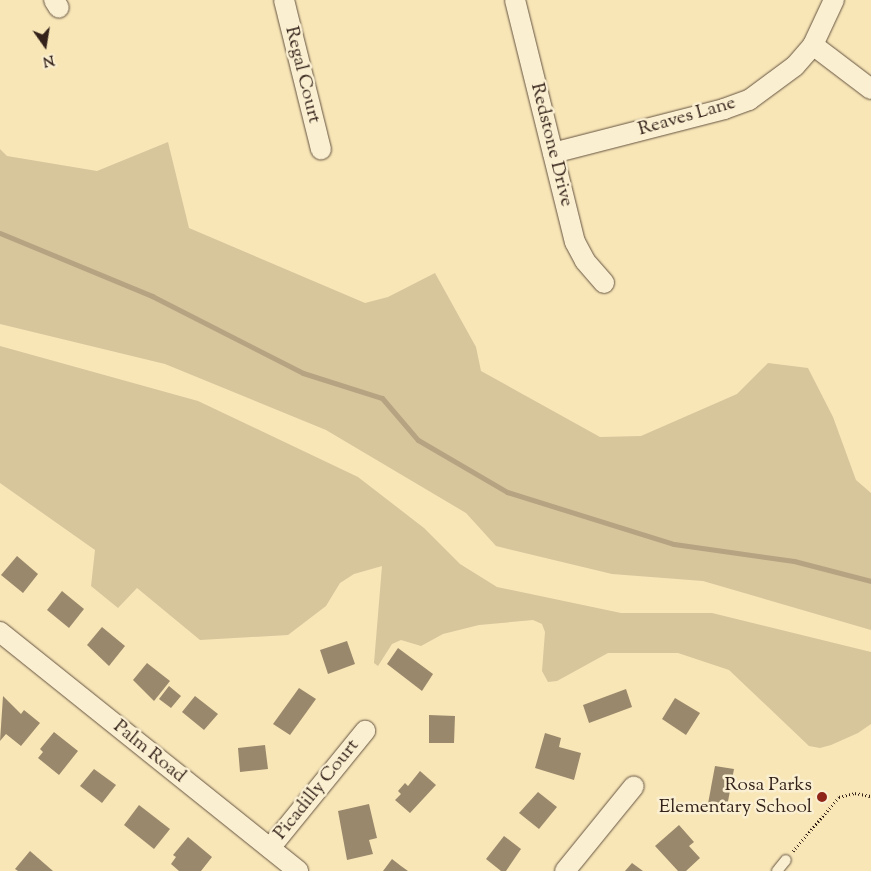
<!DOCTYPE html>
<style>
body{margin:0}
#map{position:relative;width:871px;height:871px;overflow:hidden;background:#f8e6b7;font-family:"Sorts Mill Goudy",serif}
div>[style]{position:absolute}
.green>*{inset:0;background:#d7c59c}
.stream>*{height:5px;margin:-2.5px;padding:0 2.5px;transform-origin:2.5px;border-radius:2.5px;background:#b5a382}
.building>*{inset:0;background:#9a886c}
.path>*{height:3px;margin-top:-1.5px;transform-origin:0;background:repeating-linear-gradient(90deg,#34221a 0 1px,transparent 0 3.5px)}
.roads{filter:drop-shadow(0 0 1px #655341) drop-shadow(0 0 1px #655341)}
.lane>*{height:10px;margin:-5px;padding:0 5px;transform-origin:5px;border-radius:5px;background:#faefd0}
.street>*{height:20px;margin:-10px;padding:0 10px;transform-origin:10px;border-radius:10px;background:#faefd0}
.dots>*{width:14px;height:14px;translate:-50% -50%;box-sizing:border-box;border:2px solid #faefd0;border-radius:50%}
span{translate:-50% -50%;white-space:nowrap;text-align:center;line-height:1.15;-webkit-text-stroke:5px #faefd0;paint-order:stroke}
.street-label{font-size:19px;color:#34221a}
.poi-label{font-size:19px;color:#34221a}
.right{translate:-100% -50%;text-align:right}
.north{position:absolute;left:20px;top:20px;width:50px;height:50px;-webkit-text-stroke:4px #faefd0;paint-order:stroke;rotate:167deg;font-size:14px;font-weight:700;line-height:20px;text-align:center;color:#34221a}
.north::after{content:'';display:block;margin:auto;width:18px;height:22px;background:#34221a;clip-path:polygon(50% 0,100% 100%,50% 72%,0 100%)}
</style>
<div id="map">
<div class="green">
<div style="clip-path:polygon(168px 142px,189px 228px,365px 303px,388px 297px,435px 273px,476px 347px,481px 371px,600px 437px,641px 436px,737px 394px,768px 363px,808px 368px,833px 417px,856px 480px,871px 493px,871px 630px,703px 581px,612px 574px,496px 546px,466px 513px,326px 430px,165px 364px,0 324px,0 149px,7px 156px,97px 171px)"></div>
<div style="clip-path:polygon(0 346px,198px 401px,358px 477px,424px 528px,460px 564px,497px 587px,621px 613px,712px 613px,871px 652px,871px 724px,858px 733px,831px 745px,820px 748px,809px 746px,729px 670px,678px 653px,608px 653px,557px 681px,548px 682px,542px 671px,545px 632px,542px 624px,533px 620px,479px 625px,443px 634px,421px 646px,401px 640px,392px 644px,378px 666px,374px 663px,382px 566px,354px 574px,340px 583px,326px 606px,288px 635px,200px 640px,137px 588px,118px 608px,91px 586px,95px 550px,0 483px)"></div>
</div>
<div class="stream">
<div style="left:0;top:233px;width:165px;rotate:22.5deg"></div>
<div style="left:152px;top:296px;width:169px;rotate:27deg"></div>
<div style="left:303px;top:373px;width:83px;rotate:17.6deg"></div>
<div style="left:382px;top:398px;width:55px;rotate:49.4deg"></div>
<div style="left:418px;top:440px;width:103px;rotate:30.3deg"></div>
<div style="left:507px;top:492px;width:175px;rotate:17.3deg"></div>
<div style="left:674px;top:544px;width:121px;rotate:8.1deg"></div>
<div style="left:794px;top:561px;width:80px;rotate:14.6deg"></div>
</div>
<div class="building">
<div style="clip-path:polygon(17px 556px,38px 574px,23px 593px,1px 575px)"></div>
<div style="clip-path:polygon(62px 591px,84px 609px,69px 628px,47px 610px)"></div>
<div style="clip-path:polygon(102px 627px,125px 646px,109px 666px,87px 645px)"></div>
<div style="clip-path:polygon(347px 641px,355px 664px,328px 674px,320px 650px)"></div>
<div style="clip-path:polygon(398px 648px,433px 674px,422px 691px,387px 664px)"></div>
<div style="clip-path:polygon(147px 663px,170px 681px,154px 701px,133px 680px)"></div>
<div style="clip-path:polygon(169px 686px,181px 696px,171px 708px,159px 699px)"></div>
<div style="clip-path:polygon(299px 688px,316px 699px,290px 735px,273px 724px)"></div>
<div style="clip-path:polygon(626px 689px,632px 707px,589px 723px,583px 705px)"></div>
<div style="clip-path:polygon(3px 696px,21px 714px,24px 710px,40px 723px,21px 746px,6px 734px,0 741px)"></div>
<div style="clip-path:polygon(195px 696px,218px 714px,204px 730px,182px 712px)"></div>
<div style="clip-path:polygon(675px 698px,700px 713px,686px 735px,662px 719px)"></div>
<div style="clip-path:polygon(429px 715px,455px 716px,454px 743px,429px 743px)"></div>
<div style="clip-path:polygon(54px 732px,78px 751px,59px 775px,38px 758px,43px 752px,40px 749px)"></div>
<div style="clip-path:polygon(545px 733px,561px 738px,559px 747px,581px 753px,574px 780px,535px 768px)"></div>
<div style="clip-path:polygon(265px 745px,268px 769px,240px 772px,238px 748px)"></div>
<div style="clip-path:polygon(715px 766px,734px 769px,726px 812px,707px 809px)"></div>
<div style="clip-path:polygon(94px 769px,116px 785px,102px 803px,80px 786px)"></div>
<div style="clip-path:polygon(420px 771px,436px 785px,410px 813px,395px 800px,401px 794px,398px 791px,405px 783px,408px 786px)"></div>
<div style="clip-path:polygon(538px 792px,557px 807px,539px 829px,519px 813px)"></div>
<div style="clip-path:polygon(369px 804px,377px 838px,369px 840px,373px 854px,347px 860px,338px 811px)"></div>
<div style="clip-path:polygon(139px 805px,170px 829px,154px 849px,124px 825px)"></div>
<div style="clip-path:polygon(679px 825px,694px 842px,689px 846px,700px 858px,686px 871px,678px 871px,655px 846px)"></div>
<div style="clip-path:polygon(504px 836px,521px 849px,506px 871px,501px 871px,486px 859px)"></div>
<div style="clip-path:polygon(188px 837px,212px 857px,201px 871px,179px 871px,171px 864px,176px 857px,173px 855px)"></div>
<div style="clip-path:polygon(30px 851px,53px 871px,18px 871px,15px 869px)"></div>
<div style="clip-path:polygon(392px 859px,401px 866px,408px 871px,383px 871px)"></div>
<div style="clip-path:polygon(632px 863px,643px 871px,625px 871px)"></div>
</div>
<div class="path">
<div style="left:793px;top:851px;width:71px;rotate:-49.6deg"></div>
<div style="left:839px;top:797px;width:16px;rotate:-14deg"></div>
<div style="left:855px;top:793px;width:16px;rotate:11deg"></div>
</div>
<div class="roads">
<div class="lane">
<div style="left:777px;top:871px;width:14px;rotate:-51deg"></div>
</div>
<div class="street">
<div style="left:54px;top:0;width:9px;rotate:58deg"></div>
<div style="left:284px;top:0;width:154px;rotate:76.1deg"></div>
<div style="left:515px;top:0;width:249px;rotate:76.1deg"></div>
<div style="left:575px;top:242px;width:21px;rotate:62deg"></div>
<div style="left:585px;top:261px;width:29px;rotate:49deg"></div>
<div style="left:813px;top:45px;width:73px;rotate:37.2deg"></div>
<div style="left:553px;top:153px;width:177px;rotate:-14.4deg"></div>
<div style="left:724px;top:109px;width:27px;rotate:-20deg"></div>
<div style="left:749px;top:100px;width:57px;rotate:-36.5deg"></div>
<div style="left:795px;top:66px;width:28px;rotate:-49deg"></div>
<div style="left:813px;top:45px;width:50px;rotate:-65deg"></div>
<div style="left:0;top:632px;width:382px;rotate:38.7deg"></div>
<div style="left:270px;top:848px;width:151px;rotate:-50.9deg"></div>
<div style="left:565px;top:871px;width:109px;rotate:-50.9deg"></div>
</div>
</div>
<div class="dots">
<div style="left:822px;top:797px;background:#8f2418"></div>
</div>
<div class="street-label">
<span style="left:302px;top:75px;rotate:76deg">Regal Court</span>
<span style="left:687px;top:117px;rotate:-16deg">Reaves Lane</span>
<span style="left:551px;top:145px;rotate:76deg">Redstone Drive</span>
<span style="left:149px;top:752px;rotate:39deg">Palm Road</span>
<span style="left:317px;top:790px;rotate:-51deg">Picadilly Court</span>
</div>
<div class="poi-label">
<span class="right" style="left:812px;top:797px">Rosa Parks<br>Elementary School</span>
</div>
<div class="north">N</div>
</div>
